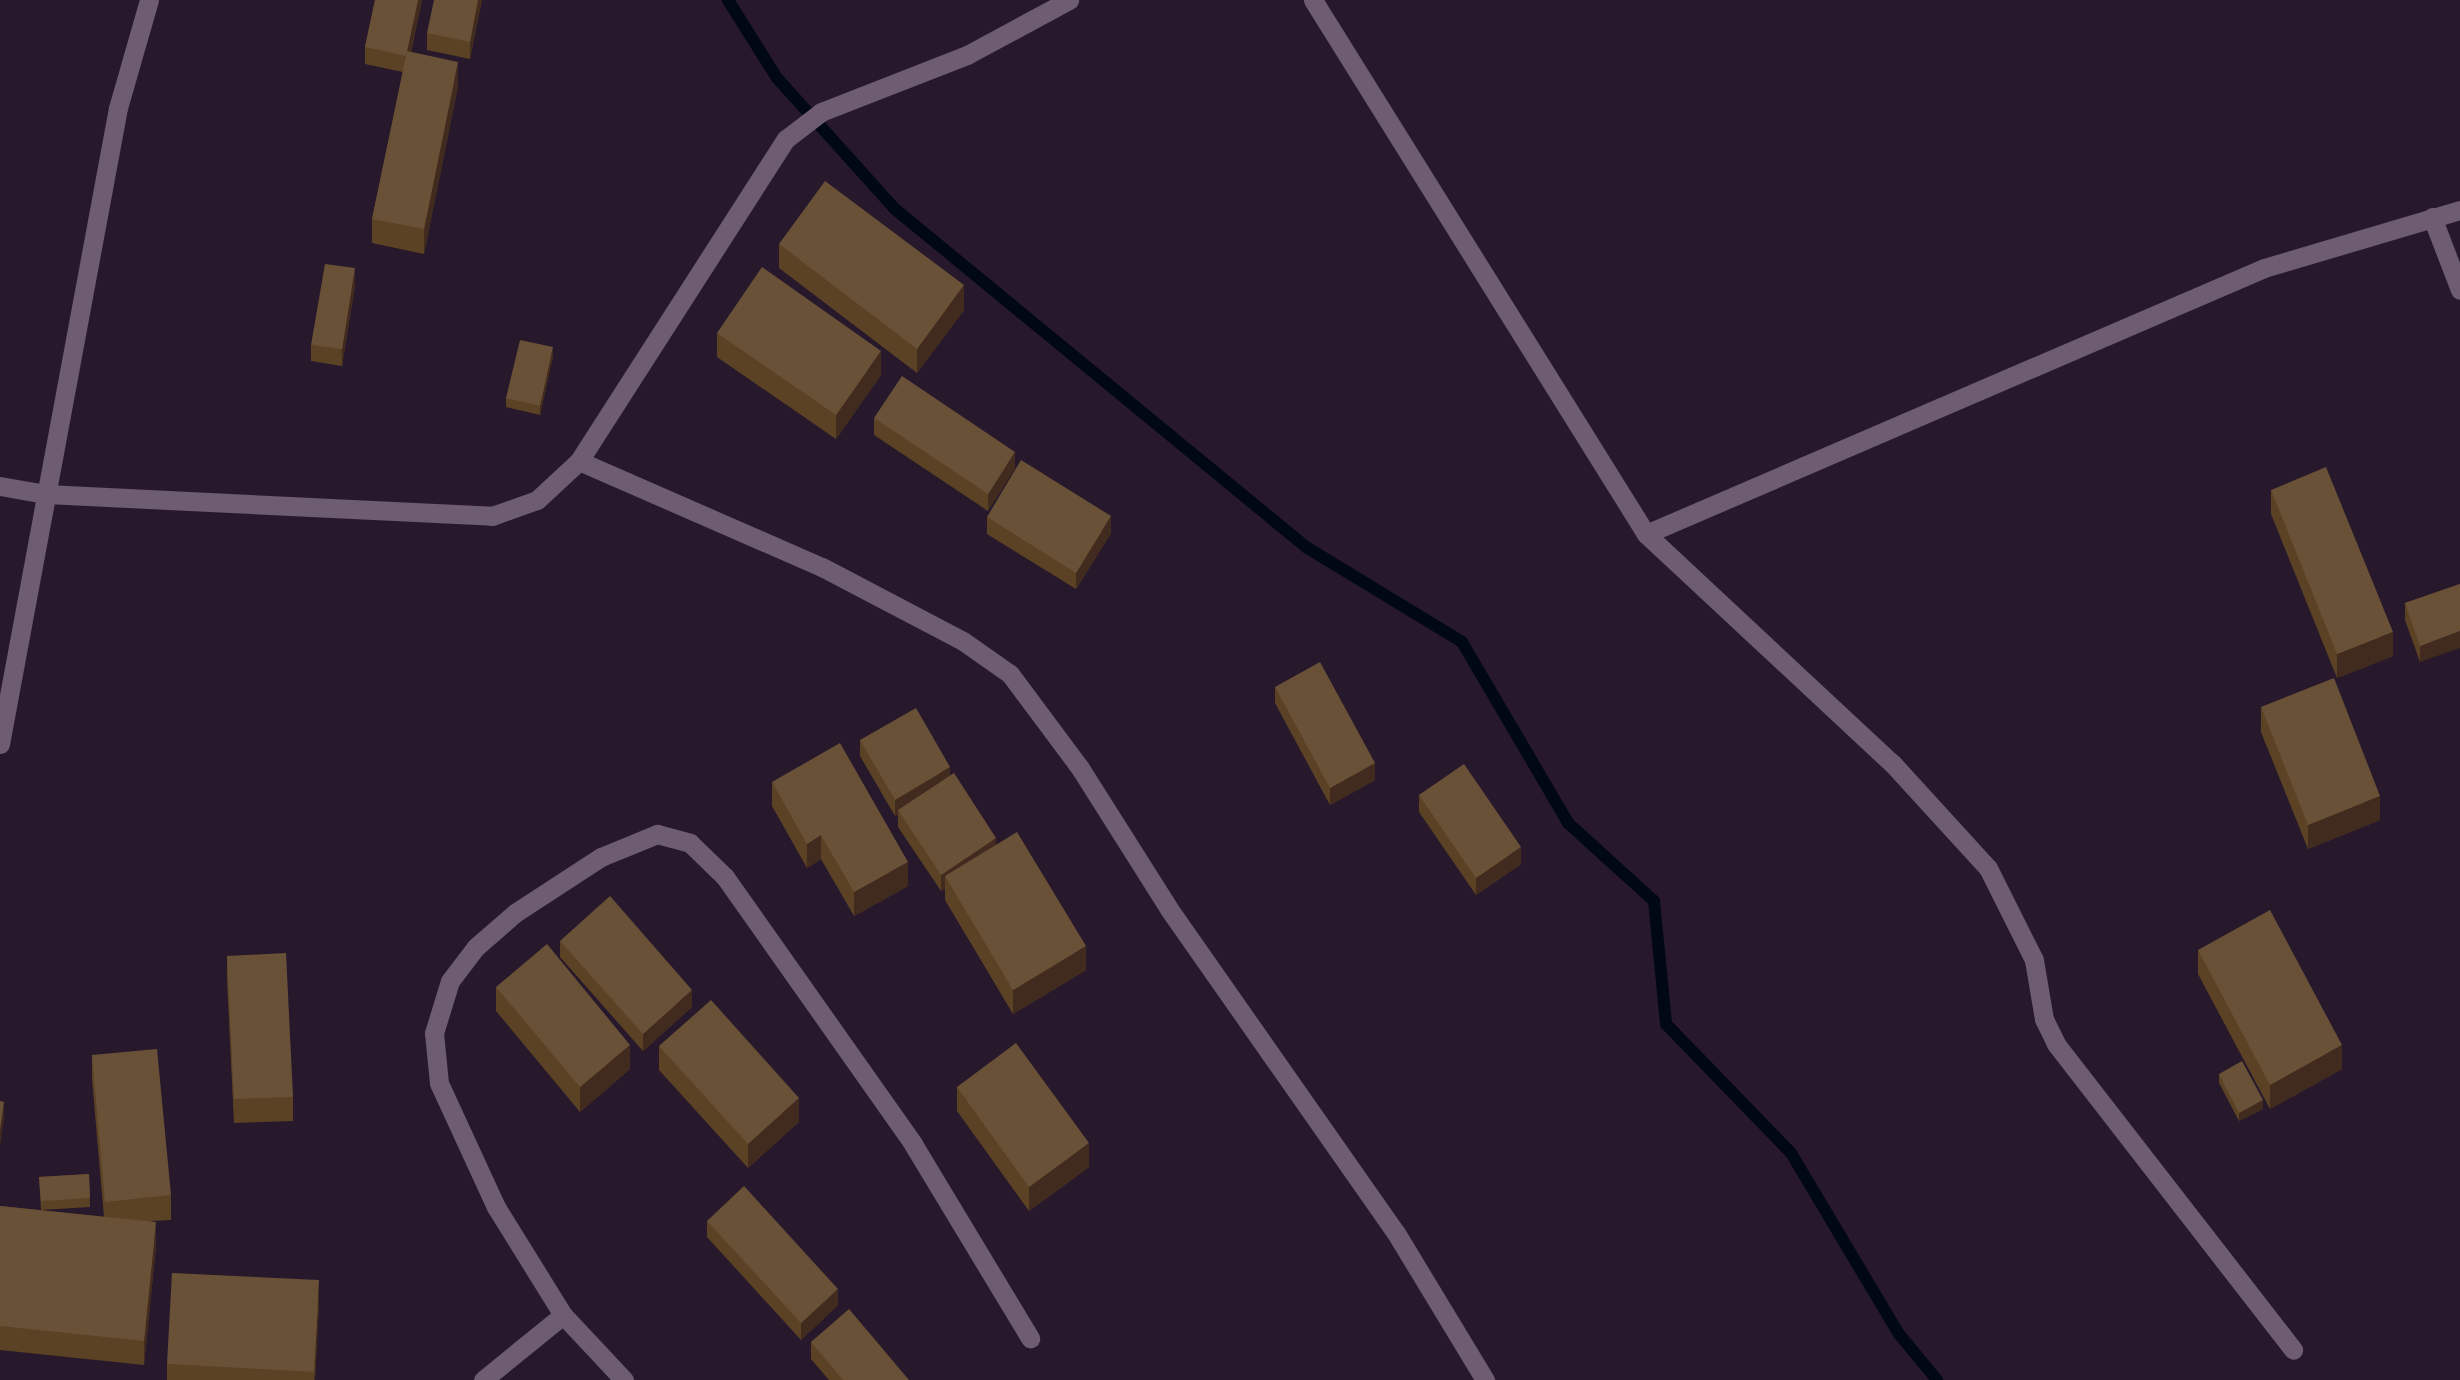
<!DOCTYPE html>
<style>
body{margin:0}
#map{position:relative;width:2460px;height:1380px;overflow:hidden;background:#27192b;font-family:"Sofia Sans Condensed",sans-serif}
div>[style]{position:absolute}
.stream>*{height:12px;margin:-6px;padding:0 6px;transform-origin:6px;border-radius:6px;background:#000813}
.minor>*{height:19px;margin:-9.5px;padding:0 9.5px;transform-origin:9.5px;border-radius:9.5px;background:#6e5c71}
.wall>*{inset:0;background:#5b4224}
.shaded-wall>*{inset:0;background:#412b1e}
.building>*{inset:0;background:#695137}
span{translate:-50% -50%;white-space:nowrap;text-align:center;line-height:1.15;-webkit-text-stroke:6px #27192b;paint-order:stroke}
</style>
<div id="map">
<div class="stream">
<div style="left:728px;top:0;width:92px;rotate:57.9deg"></div>
<div style="left:777px;top:78px;width:176px;rotate:48deg"></div>
<div style="left:895px;top:209px;width:532px;rotate:39.43deg"></div>
<div style="left:1306px;top:547px;width:183px;rotate:31.3deg"></div>
<div style="left:1462px;top:642px;width:210px;rotate:59.6deg"></div>
<div style="left:1568px;top:823px;width:116px;rotate:42.2deg"></div>
<div style="left:1654px;top:901px;width:124px;rotate:84.4deg"></div>
<div style="left:1666px;top:1024px;width:180px;rotate:45.9deg"></div>
<div style="left:1791px;top:1153px;width:211px;rotate:59.2deg"></div>
<div style="left:1899px;top:1334px;width:60px;rotate:50.4deg"></div>
</div>
<div class="minor">
<div style="left:1313px;top:0;width:629px;rotate:58.05deg"></div>
<div style="left:1646px;top:534px;width:336px;rotate:43deg"></div>
<div style="left:1892px;top:763px;width:142px;rotate:47.6deg"></div>
<div style="left:1988px;top:868px;width:103px;rotate:63.4deg"></div>
<div style="left:2034px;top:960px;width:60px;rotate:80.4deg"></div>
<div style="left:2044px;top:1019px;width:28px;rotate:64deg"></div>
<div style="left:2056px;top:1044px;width:387px;rotate:52.2deg"></div>
<div style="left:2432px;top:217px;width:78px;rotate:69deg"></div>
<div style="left:579px;top:461px;width:265px;rotate:23.6deg"></div>
<div style="left:822px;top:567px;width:159px;rotate:27.7deg"></div>
<div style="left:963px;top:641px;width:57px;rotate:35.1deg"></div>
<div style="left:1010px;top:674px;width:117px;rotate:53.3deg"></div>
<div style="left:1080px;top:768px;width:167px;rotate:57.7deg"></div>
<div style="left:1169px;top:909px;width:396px;rotate:55deg"></div>
<div style="left:1396px;top:1233px;width:172px;rotate:58.8deg"></div>
<div style="left:0;top:486px;width:47px;rotate:9.9deg"></div>
<div style="left:46px;top:494px;width:447px;rotate:2.8deg"></div>
<div style="left:492px;top:516px;width:48px;rotate:-19.6deg"></div>
<div style="left:537px;top:500px;width:57px;rotate:-42.9deg"></div>
<div style="left:579px;top:461px;width:383px;rotate:-57.3deg"></div>
<div style="left:786px;top:139px;width:44px;rotate:-37.6deg"></div>
<div style="left:821px;top:112px;width:157px;rotate:-21.3deg"></div>
<div style="left:967px;top:55px;width:116px;rotate:-28.3deg"></div>
<div style="left:1646px;top:534px;width:673px;rotate:-23.29deg"></div>
<div style="left:2264px;top:268px;width:204px;rotate:-16.5deg"></div>
<div style="left:0;top:744px;width:647px;rotate:-79.49deg"></div>
<div style="left:118px;top:108px;width:112px;rotate:-74deg"></div>
<div style="left:483px;top:1380px;width:103px;rotate:-39.1deg"></div>
<div style="left:624px;top:1380px;width:89px;rotate:-133.2deg"></div>
<div style="left:563px;top:1315px;width:127px;rotate:-121.8deg"></div>
<div style="left:496px;top:1207px;width:136px;rotate:-114.7deg"></div>
<div style="left:439px;top:1083px;width:50px;rotate:-95.7deg"></div>
<div style="left:434px;top:1033px;width:54px;rotate:-72.9deg"></div>
<div style="left:450px;top:981px;width:43px;rotate:-52.6deg"></div>
<div style="left:476px;top:947px;width:52px;rotate:-41.1deg"></div>
<div style="left:515px;top:913px;width:103px;rotate:-33.1deg"></div>
<div style="left:601px;top:857px;width:61px;rotate:-22.3deg"></div>
<div style="left:657px;top:834px;width:34px;rotate:15deg"></div>
<div style="left:690px;top:843px;width:49px;rotate:44.2deg"></div>
<div style="left:725px;top:877px;width:327px;rotate:54.8deg"></div>
<div style="left:913px;top:1144px;width:227px;rotate:58.9deg"></div>
</div>
<div class="wall">
<div style="clip-path:polygon(375px 0,422px 0,411px 52px,458px 86px,424px 254px,372px 243px,372px 219px,403px 72px,365px 64px,365px 47px)"></div>
<div style="clip-path:polygon(482px 0,470px 59px,427px 50px,427px 33px)"></div>
<div style="clip-path:polygon(779px 244px,964px 310px,917px 373px,779px 268px)"></div>
<div style="clip-path:polygon(355px 285px,342px 366px,311px 361px,311px 345px)"></div>
<div style="clip-path:polygon(717px 333px,881px 375px,836px 439px,717px 357px)"></div>
<div style="clip-path:polygon(553px 356px,540px 415px,506px 407px,506px 398px)"></div>
<div style="clip-path:polygon(874px 418px,1015px 468px,988px 511px,874px 435px)"></div>
<div style="clip-path:polygon(2271px 490px,2393px 656px,2337px 678px,2271px 514px)"></div>
<div style="clip-path:polygon(987px 517px,1111px 533px,1076px 589px,987px 534px)"></div>
<div style="clip-path:polygon(2460px 584px,2420px 662px,2405px 620px,2405px 603px)"></div>
<div style="clip-path:polygon(1275px 687px,1375px 780px,1330px 805px,1275px 703px)"></div>
<div style="clip-path:polygon(2261px 707px,2380px 820px,2308px 849px,2261px 732px)"></div>
<div style="clip-path:polygon(860px 740px,950px 775px,996px 844px,1086px 970px,1013px 1014px,945px 900px,945px 889px,941px 891px,898px 827px,898px 815px,895px 816px,860px 756px)"></div>
<div style="clip-path:polygon(772px 782px,908px 886px,854px 916px,821px 859px,807px 868px,772px 806px)"></div>
<div style="clip-path:polygon(1419px 795px,1521px 864px,1476px 895px,1419px 812px)"></div>
<div style="clip-path:polygon(560px 941px,692px 1007px,643px 1051px,560px 957px)"></div>
<div style="clip-path:polygon(2198px 950px,2342px 1069px,2270px 1109px,2198px 974px)"></div>
<div style="clip-path:polygon(227px 956px,293px 1097px,293px 1121px,234px 1123px,227px 980px)"></div>
<div style="clip-path:polygon(496px 987px,630px 1069px,580px 1112px,496px 1011px)"></div>
<div style="clip-path:polygon(659px 1046px,799px 1122px,748px 1168px,659px 1070px)"></div>
<div style="clip-path:polygon(92px 1055px,171px 1195px,171px 1220px,151px 1221px,156px 1246px,144px 1365px,0 1350px,0 1206px,104px 1217px,92px 1079px)"></div>
<div style="clip-path:polygon(2219px 1074px,2263px 1109px,2239px 1121px,2219px 1083px)"></div>
<div style="clip-path:polygon(957px 1087px,1089px 1167px,1029px 1211px,957px 1111px)"></div>
<div style="clip-path:polygon(89px 1174px,90px 1207px,41px 1210px,39px 1177px)"></div>
<div style="clip-path:polygon(707px 1221px,838px 1305px,801px 1340px,707px 1237px)"></div>
<div style="clip-path:polygon(319px 1304px,315px 1380px,167px 1380px,167px 1364px)"></div>
<div style="clip-path:polygon(811px 1342px,909px 1380px,829px 1380px,811px 1359px)"></div>
</div>
<div class="shaded-wall">
<div style="clip-path:polygon(418px 0,422px 0,406px 73px,406px 56px)"></div>
<div style="clip-path:polygon(478px 0,482px 0,470px 59px,470px 42px)"></div>
<div style="clip-path:polygon(458px 62px,458px 86px,424px 254px,424px 229px)"></div>
<div style="clip-path:polygon(355px 268px,355px 285px,342px 366px,342px 349px)"></div>
<div style="clip-path:polygon(964px 285px,964px 310px,917px 373px,917px 349px)"></div>
<div style="clip-path:polygon(553px 347px,553px 356px,540px 415px,540px 406px)"></div>
<div style="clip-path:polygon(881px 351px,881px 375px,836px 439px,836px 415px)"></div>
<div style="clip-path:polygon(1015px 452px,1015px 468px,988px 511px,988px 494px)"></div>
<div style="clip-path:polygon(1111px 516px,1111px 533px,1076px 589px,1076px 573px)"></div>
<div style="clip-path:polygon(2460px 631px,2460px 648px,2420px 662px,2420px 646px)"></div>
<div style="clip-path:polygon(2393px 632px,2393px 656px,2337px 678px,2337px 654px)"></div>
<div style="clip-path:polygon(1375px 763px,1375px 780px,1330px 805px,1330px 788px)"></div>
<div style="clip-path:polygon(950px 767px,950px 784px,898px 810px,898px 815px,895px 816px,895px 800px)"></div>
<div style="clip-path:polygon(2380px 796px,2380px 820px,2308px 849px,2308px 825px)"></div>
<div style="clip-path:polygon(821px 835px,821px 859px,807px 868px,807px 844px)"></div>
<div style="clip-path:polygon(996px 838px,996px 854px,945px 876px,945px 889px,941px 891px,941px 875px)"></div>
<div style="clip-path:polygon(1521px 847px,1521px 864px,1476px 895px,1476px 878px)"></div>
<div style="clip-path:polygon(908px 862px,908px 886px,854px 916px,854px 892px)"></div>
<div style="clip-path:polygon(1086px 946px,1086px 970px,1013px 1014px,1013px 990px)"></div>
<div style="clip-path:polygon(692px 990px,692px 1007px,643px 1051px,643px 1034px)"></div>
<div style="clip-path:polygon(630px 1045px,630px 1069px,580px 1112px,580px 1087px)"></div>
<div style="clip-path:polygon(2342px 1045px,2342px 1069px,2270px 1109px,2270px 1085px)"></div>
<div style="clip-path:polygon(799px 1098px,799px 1122px,748px 1168px,748px 1144px)"></div>
<div style="clip-path:polygon(2263px 1100px,2263px 1109px,2239px 1121px,2239px 1113px)"></div>
<div style="clip-path:polygon(4px 1102px,4px 1118px,0 1147px,0 1130px)"></div>
<div style="clip-path:polygon(1089px 1143px,1089px 1167px,1029px 1211px,1029px 1187px)"></div>
<div style="clip-path:polygon(156px 1222px,156px 1246px,144px 1365px,144px 1341px)"></div>
<div style="clip-path:polygon(319px 1280px,319px 1304px,315px 1380px,314px 1380px)"></div>
<div style="clip-path:polygon(838px 1289px,838px 1305px,801px 1340px,801px 1323px)"></div>
</div>
<div class="building">
<div style="clip-path:polygon(375px 0,418px 0,406px 56px,365px 47px)"></div>
<div style="clip-path:polygon(434px 0,478px 0,470px 42px,427px 33px)"></div>
<div style="clip-path:polygon(407px 51px,458px 62px,424px 229px,372px 219px)"></div>
<div style="clip-path:polygon(825px 181px,964px 285px,917px 349px,779px 244px)"></div>
<div style="clip-path:polygon(325px 264px,355px 268px,342px 349px,311px 345px)"></div>
<div style="clip-path:polygon(762px 267px,881px 351px,836px 415px,717px 333px)"></div>
<div style="clip-path:polygon(520px 340px,553px 347px,540px 406px,506px 398px)"></div>
<div style="clip-path:polygon(902px 376px,1015px 452px,988px 494px,874px 418px)"></div>
<div style="clip-path:polygon(1021px 460px,1111px 516px,1076px 573px,987px 517px)"></div>
<div style="clip-path:polygon(2326px 467px,2393px 632px,2337px 654px,2271px 490px)"></div>
<div style="clip-path:polygon(2460px 584px,2460px 631px,2420px 646px,2405px 603px)"></div>
<div style="clip-path:polygon(1320px 662px,1375px 763px,1330px 788px,1275px 687px)"></div>
<div style="clip-path:polygon(2334px 678px,2380px 796px,2308px 825px,2261px 707px)"></div>
<div style="clip-path:polygon(916px 708px,950px 767px,895px 800px,860px 740px)"></div>
<div style="clip-path:polygon(840px 743px,908px 862px,854px 892px,821px 835px,807px 844px,772px 782px)"></div>
<div style="clip-path:polygon(1464px 764px,1521px 847px,1476px 878px,1419px 795px)"></div>
<div style="clip-path:polygon(954px 773px,996px 838px,941px 875px,898px 810px)"></div>
<div style="clip-path:polygon(1017px 832px,1086px 946px,1013px 990px,945px 876px)"></div>
<div style="clip-path:polygon(610px 896px,692px 990px,643px 1034px,560px 941px)"></div>
<div style="clip-path:polygon(2270px 910px,2342px 1045px,2270px 1085px,2198px 950px)"></div>
<div style="clip-path:polygon(547px 944px,630px 1045px,580px 1087px,496px 987px)"></div>
<div style="clip-path:polygon(286px 953px,293px 1097px,234px 1099px,227px 956px)"></div>
<div style="clip-path:polygon(711px 1000px,799px 1098px,748px 1144px,659px 1046px)"></div>
<div style="clip-path:polygon(1016px 1043px,1089px 1143px,1029px 1187px,957px 1087px)"></div>
<div style="clip-path:polygon(157px 1049px,171px 1195px,105px 1202px,92px 1055px)"></div>
<div style="clip-path:polygon(2242px 1061px,2263px 1100px,2239px 1113px,2219px 1074px)"></div>
<div style="clip-path:polygon(0 1101px,4px 1102px,0 1130px)"></div>
<div style="clip-path:polygon(89px 1174px,90px 1198px,41px 1201px,39px 1177px)"></div>
<div style="clip-path:polygon(744px 1186px,838px 1289px,801px 1323px,707px 1221px)"></div>
<div style="clip-path:polygon(0 1206px,156px 1222px,144px 1341px,0 1326px)"></div>
<div style="clip-path:polygon(172px 1273px,319px 1280px,314px 1372px,167px 1364px)"></div>
<div style="clip-path:polygon(849px 1309px,909px 1380px,843px 1380px,811px 1342px)"></div>
</div>
</div>
